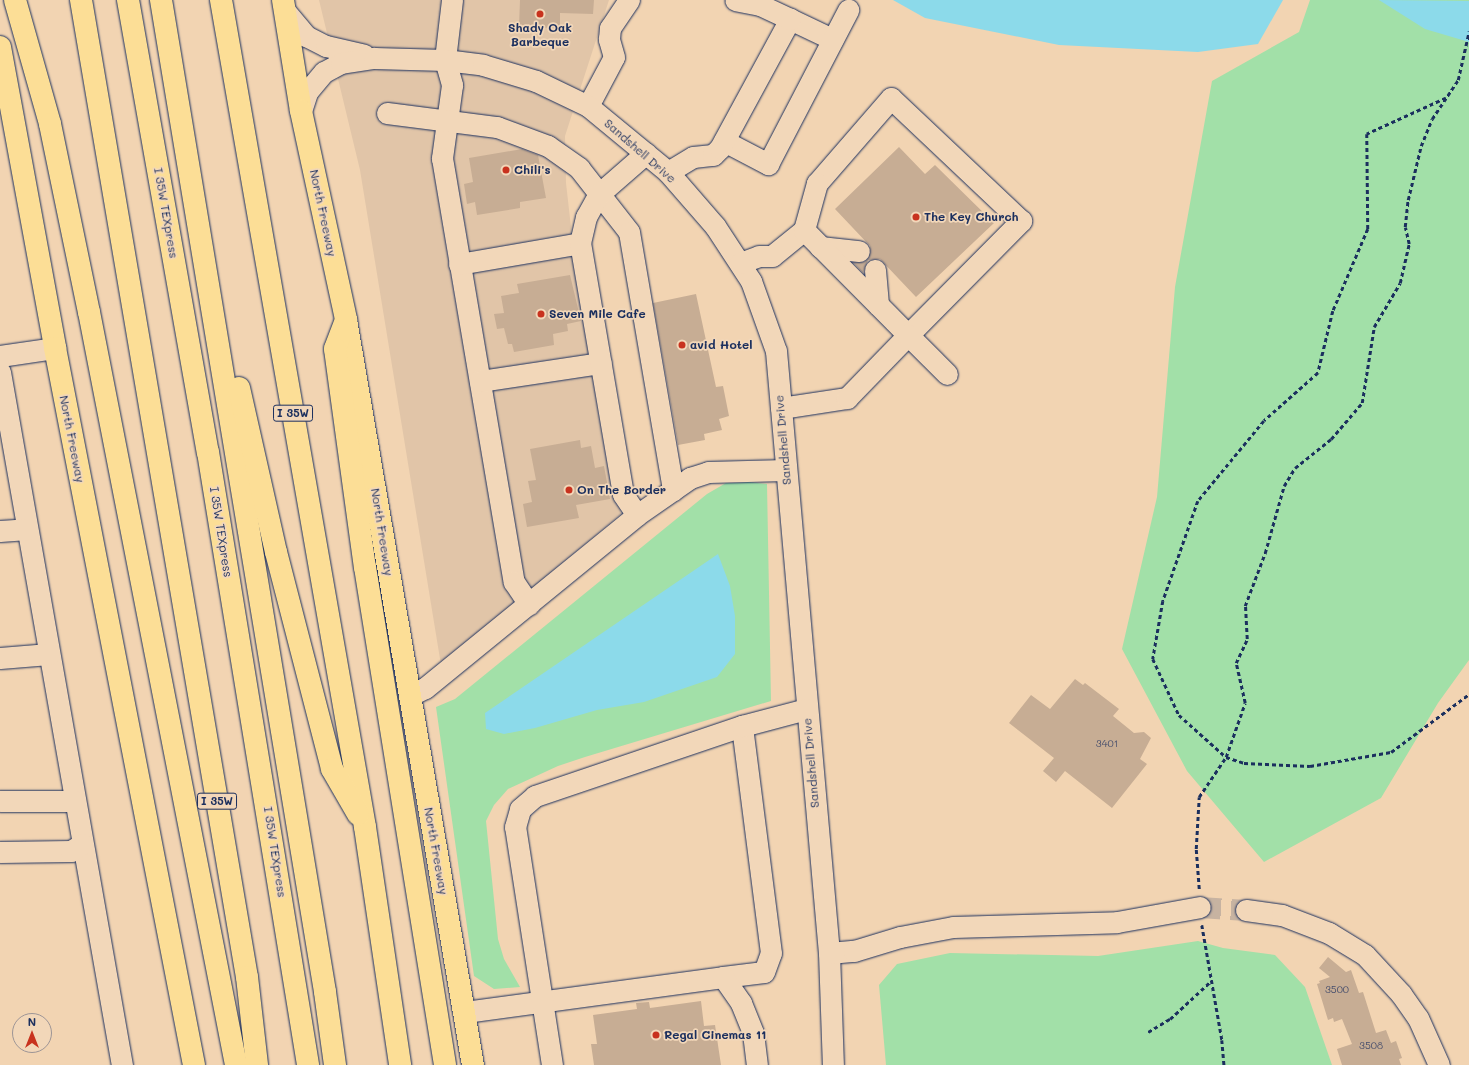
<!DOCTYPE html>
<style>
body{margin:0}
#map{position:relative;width:1469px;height:1065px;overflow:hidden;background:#f2d4b2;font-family:Mali,sans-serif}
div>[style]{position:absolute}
.built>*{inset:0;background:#e1c5a8}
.green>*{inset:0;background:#a2e0a8}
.water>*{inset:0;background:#8cdaea}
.building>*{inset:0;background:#c7ad94}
.minor-tunnel>*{height:21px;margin-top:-10.5px;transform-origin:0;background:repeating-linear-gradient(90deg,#c7b3a1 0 21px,transparent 0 31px)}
.path>*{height:2.5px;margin-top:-1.25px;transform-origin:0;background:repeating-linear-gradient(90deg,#1b2f5e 0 4px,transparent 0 7px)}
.roads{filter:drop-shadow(0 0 1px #1b2f5e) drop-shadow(0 0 1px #1b2f5e)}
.minor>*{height:21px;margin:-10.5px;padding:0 10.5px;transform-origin:10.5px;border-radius:10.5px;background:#f2d7b9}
.major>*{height:22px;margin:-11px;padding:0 11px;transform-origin:11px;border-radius:11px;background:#fcde96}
.highway>*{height:22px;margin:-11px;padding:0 11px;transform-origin:11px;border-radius:11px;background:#fcde96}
.dots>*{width:11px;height:11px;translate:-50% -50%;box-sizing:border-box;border:2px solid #f2d7b9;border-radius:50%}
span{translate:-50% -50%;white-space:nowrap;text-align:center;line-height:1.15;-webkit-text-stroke:3.5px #f2d7b9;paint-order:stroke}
.number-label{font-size:10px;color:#464e6c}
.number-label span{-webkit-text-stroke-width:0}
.shield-label span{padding:1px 3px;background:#f2d7b9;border:1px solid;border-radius:3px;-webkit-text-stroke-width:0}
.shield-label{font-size:11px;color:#1b2f5e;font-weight:700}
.poi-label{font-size:12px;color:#1b2f5e;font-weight:700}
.left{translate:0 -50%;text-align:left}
.street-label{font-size:12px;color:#1b2f5e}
.north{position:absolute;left:12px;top:1013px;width:40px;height:40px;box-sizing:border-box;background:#f2d7b9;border:1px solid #9c9495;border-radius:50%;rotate:0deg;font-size:11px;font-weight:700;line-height:16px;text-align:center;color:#1b2f5e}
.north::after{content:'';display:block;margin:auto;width:14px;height:18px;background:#c8321e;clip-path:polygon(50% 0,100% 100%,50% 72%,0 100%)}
</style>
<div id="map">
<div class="built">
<div style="clip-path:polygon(319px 0,609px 0,565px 136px,566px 183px,574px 254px,621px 514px,441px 665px,360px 170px)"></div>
</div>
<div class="green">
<div style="clip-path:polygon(1310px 0,1469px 0,1469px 660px,1438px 703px,1381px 798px,1264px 862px,1187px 771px,1122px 649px,1157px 497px,1175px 287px,1212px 81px,1299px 32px)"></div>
<div style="clip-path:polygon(750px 482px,767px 484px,771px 701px,585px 757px,558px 766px,508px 789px,494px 805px,486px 821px,498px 939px,504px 959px,520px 987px,494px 989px,474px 976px,436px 707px,455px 699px,707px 494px,726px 483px)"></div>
<div style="clip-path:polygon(1198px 941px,1223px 948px,1275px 955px,1305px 987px,1332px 1065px,886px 1065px,879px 985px,897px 964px,950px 953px,1098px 956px)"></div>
</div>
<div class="water">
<div style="clip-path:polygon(893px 0,1283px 0,1258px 44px,1198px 52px,1059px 45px,925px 18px)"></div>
<div style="clip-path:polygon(1379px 0,1469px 1px,1469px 42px,1425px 29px)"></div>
<div style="clip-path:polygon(718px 554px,730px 586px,735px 616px,735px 654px,717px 677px,644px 702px,597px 710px,535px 728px,504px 734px,486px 729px,485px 713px)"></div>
</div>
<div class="building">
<div style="clip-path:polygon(520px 0,594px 0,593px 14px,560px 13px,560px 28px,519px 27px)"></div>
<div style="clip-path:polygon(899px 147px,925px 174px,935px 165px,994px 223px,916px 297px,880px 259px,868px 260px,863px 273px,853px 262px,864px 262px,868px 258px,870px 246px,835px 209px)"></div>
<div style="clip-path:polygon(522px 149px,538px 155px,546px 198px,520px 202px,520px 208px,477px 215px,475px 202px,467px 204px,464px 184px,473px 182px,469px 158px)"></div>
<div style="clip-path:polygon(570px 275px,581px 321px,567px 324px,568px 331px,553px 334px,554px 345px,514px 352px,512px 344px,508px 344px,504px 328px,497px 329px,494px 314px,504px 313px,501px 296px,519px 293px,517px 284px)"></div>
<div style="clip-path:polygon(696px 294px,716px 387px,723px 386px,729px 416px,719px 419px,722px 430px,704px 434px,705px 440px,678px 445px,653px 303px)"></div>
<div style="clip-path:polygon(580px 440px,581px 448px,591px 446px,595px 468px,604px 466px,610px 499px,576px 505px,579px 518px,527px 527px,523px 504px,532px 502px,528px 481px,536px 480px,530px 449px)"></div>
<div style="clip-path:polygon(1075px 679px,1083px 685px,1085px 683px,1119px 709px,1113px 716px,1134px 733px,1144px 732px,1151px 738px,1140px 759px,1147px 764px,1112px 808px,1065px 771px,1056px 782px,1043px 771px,1054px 758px,1009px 723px,1031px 695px,1050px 709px)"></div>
<div style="clip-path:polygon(1328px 957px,1346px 972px,1351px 970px,1359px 993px,1363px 992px,1376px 1033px,1386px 1030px,1391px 1043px,1396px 1041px,1402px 1058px,1399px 1059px,1401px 1065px,1342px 1065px,1337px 1049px,1352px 1044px,1342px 1019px,1334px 1022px,1333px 1018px,1328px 1020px,1317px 984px,1320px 983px,1319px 981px,1330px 977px,1319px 968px)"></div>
<div style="clip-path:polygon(701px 1001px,704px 1026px,715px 1025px,721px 1065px,594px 1065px,591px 1044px,597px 1044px,593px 1015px,637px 1009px,636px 1003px,649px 1002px,650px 1008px)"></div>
</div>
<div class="minor-tunnel">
<div style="left:1200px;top:907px;width:46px;rotate:3.7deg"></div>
</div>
<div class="path">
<div style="left:1446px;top:98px;width:87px;rotate:155.5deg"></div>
<div style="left:1367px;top:134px;width:95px;rotate:89.4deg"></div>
<div style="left:1368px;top:229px;width:89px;rotate:113.1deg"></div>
<div style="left:1333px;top:311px;width:64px;rotate:103.6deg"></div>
<div style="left:1318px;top:373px;width:72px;rotate:138.4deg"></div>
<div style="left:1264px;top:421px;width:104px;rotate:129.5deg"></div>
<div style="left:1198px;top:501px;width:106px;rotate:109.3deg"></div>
<div style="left:1163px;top:601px;width:59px;rotate:99.8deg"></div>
<div style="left:1153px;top:659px;width:62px;rotate:65.1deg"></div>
<div style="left:1179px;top:715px;width:63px;rotate:41.8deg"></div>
<div style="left:1226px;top:757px;width:19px;rotate:18deg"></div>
<div style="left:1244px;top:763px;width:66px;rotate:2.6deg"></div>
<div style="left:1310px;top:766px;width:82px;rotate:-9.8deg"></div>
<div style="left:1391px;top:752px;width:97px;rotate:-36.6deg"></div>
<div style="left:1199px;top:889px;width:40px;rotate:-94.3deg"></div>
<div style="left:1196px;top:849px;width:52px;rotate:-86.7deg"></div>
<div style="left:1199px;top:797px;width:48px;rotate:-56deg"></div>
<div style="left:1226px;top:757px;width:57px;rotate:-70.6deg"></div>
<div style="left:1245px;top:703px;width:41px;rotate:-102.7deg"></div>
<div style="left:1236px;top:663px;width:26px;rotate:-65deg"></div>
<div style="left:1247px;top:639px;width:33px;rotate:-93deg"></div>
<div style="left:1245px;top:606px;width:57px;rotate:-69.3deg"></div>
<div style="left:1265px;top:553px;width:70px;rotate:-74.2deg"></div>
<div style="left:1284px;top:486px;width:21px;rotate:-59deg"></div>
<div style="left:1295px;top:468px;width:46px;rotate:-38.9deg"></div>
<div style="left:1331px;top:439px;width:48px;rotate:-49.3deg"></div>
<div style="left:1362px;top:403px;width:77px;rotate:-81deg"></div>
<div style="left:1374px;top:327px;width:51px;rotate:-59.4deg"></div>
<div style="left:1400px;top:283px;width:40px;rotate:-77deg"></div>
<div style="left:1409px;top:244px;width:17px;rotate:-103deg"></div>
<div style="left:1405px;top:227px;width:27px;rotate:-84deg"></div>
<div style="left:1408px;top:200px;width:56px;rotate:-76.5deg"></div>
<div style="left:1421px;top:146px;width:29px;rotate:-68deg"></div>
<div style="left:1432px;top:119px;width:47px;rotate:-56.3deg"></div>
<div style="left:1458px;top:80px;width:50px;rotate:-77.3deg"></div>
<div style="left:1202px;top:925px;width:117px;rotate:80.1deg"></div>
<div style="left:1222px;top:1040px;width:25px;rotate:85deg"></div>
<div style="left:1148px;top:1032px;width:26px;rotate:-31deg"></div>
<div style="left:1170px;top:1019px;width:56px;rotate:-42.8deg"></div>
</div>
<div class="roads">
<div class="minor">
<div style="left:452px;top:0;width:60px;rotate:96.7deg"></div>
<div style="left:445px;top:60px;width:26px;rotate:74deg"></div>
<div style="left:452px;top:85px;width:74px;rotate:97.8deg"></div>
<div style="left:442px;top:158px;width:430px;rotate:80.4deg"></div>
<div style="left:514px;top:582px;width:27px;rotate:56deg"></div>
<div style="left:285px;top:11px;width:33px;rotate:50deg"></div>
<div style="left:306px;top:36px;width:22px;rotate:27deg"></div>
<div style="left:326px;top:46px;width:39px;rotate:13deg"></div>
<div style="left:790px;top:19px;width:47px;rotate:25.5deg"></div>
<div style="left:588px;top:106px;width:55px;rotate:-62deg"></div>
<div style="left:614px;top:57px;width:19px;rotate:-106deg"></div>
<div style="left:609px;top:39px;width:11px;rotate:-85deg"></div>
<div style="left:610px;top:28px;width:34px;rotate:-56deg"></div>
<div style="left:301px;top:111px;width:20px;rotate:-72deg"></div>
<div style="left:307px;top:92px;width:26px;rotate:-50deg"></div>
<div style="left:324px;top:72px;width:19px;rotate:-28deg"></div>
<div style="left:341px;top:63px;width:33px;rotate:-9deg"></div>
<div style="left:374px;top:58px;width:71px;rotate:1.6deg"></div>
<div style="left:445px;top:60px;width:38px;rotate:7deg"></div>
<div style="left:483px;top:65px;width:55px;rotate:16.8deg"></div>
<div style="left:536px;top:81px;width:58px;rotate:25.7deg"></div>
<div style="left:588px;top:106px;width:104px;rotate:39.5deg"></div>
<div style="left:668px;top:172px;width:72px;rotate:49deg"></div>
<div style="left:715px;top:226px;width:66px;rotate:56.8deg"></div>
<div style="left:751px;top:281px;width:74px;rotate:70.3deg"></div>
<div style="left:776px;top:351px;width:604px;rotate:84.97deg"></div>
<div style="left:829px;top:953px;width:112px;rotate:88deg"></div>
<div style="left:387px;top:113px;width:111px;rotate:7.3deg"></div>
<div style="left:497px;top:127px;width:54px;rotate:20.4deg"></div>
<div style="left:548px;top:146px;width:38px;rotate:35deg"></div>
<div style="left:579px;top:168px;width:81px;rotate:52deg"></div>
<div style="left:629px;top:232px;width:262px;rotate:80.3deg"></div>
<div style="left:724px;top:141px;width:50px;rotate:27.6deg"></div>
<div style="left:768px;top:164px;width:174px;rotate:-62.5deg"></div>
<div style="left:668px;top:172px;width:29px;rotate:-31deg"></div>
<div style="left:693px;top:157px;width:20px;rotate:-6deg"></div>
<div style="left:713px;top:155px;width:10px;rotate:-45deg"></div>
<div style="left:720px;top:148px;width:147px;rotate:-61.5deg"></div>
<div style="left:790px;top:19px;width:33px;rotate:-155deg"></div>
<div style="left:760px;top:5px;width:25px;rotate:-169deg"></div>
<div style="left:820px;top:247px;width:39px;rotate:6deg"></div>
<div style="left:740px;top:263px;width:20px;rotate:-20deg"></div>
<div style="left:759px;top:256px;width:13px"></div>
<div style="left:772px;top:256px;width:41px;rotate:-39.1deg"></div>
<div style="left:459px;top:264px;width:123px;rotate:-9.8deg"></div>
<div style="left:875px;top:270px;width:35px;rotate:85deg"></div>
<div style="left:0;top:356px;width:56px;rotate:-8.3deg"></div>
<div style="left:0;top:372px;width:704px;rotate:80.02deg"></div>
<div style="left:480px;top:381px;width:122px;rotate:-8.5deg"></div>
<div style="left:781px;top:408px;width:67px;rotate:-8.6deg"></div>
<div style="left:847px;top:398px;width:88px;rotate:-45.9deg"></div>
<div style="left:908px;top:335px;width:161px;rotate:-45.3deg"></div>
<div style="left:1021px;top:221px;width:179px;rotate:-136.6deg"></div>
<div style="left:891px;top:98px;width:113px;rotate:131deg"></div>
<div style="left:817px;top:183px;width:49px;rotate:105.5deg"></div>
<div style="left:804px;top:230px;width:148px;rotate:45.3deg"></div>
<div style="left:908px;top:335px;width:55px;rotate:45deg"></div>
<div style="left:637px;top:515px;width:25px;rotate:-124deg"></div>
<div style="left:623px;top:494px;width:255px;rotate:-99.7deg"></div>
<div style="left:580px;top:243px;width:27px;rotate:-77deg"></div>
<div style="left:586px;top:217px;width:26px;rotate:-61deg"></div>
<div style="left:599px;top:194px;width:62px;rotate:-41.1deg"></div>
<div style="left:0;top:531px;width:27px;rotate:-4deg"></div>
<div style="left:0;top:658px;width:49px;rotate:-4.7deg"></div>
<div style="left:409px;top:696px;width:18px;rotate:-27deg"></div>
<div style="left:425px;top:688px;width:274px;rotate:-39.2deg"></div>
<div style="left:637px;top:515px;width:65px;rotate:-34.9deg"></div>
<div style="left:690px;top:478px;width:19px;rotate:-18deg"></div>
<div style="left:708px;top:472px;width:78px;rotate:-1.5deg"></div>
<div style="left:0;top:801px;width:74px"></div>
<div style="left:0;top:852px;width:71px;rotate:-0.8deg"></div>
<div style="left:71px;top:851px;width:13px;rotate:-32deg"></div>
<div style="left:1246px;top:910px;width:36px;rotate:8deg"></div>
<div style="left:1282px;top:915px;width:50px;rotate:21deg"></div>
<div style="left:1329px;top:933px;width:42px;rotate:31.4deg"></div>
<div style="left:1365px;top:955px;width:53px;rotate:47.3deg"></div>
<div style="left:1401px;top:994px;width:29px;rotate:55deg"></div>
<div style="left:1418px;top:1018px;width:51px;rotate:65.9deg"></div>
<div style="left:829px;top:953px;width:25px;rotate:-5deg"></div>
<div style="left:854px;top:951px;width:48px;rotate:-16.9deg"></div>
<div style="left:900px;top:937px;width:54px;rotate:-10.7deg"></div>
<div style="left:953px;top:927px;width:164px;rotate:-1.7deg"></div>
<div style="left:1117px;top:922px;width:84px;rotate:-10.2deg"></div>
<div style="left:723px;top:977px;width:41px;rotate:-7deg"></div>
<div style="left:764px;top:972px;width:20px;rotate:-70deg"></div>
<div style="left:771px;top:953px;width:229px;rotate:-97.3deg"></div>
<div style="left:465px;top:1012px;width:260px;rotate:-7.7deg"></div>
<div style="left:723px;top:977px;width:32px;rotate:55deg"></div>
<div style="left:741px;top:1003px;width:32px;rotate:68deg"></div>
<div style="left:753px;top:1033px;width:32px;rotate:83deg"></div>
<div style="left:552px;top:1065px;width:241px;rotate:-98.8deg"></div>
<div style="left:515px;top:827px;width:19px;rotate:-74deg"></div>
<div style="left:520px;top:809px;width:20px;rotate:-41deg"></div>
<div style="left:535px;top:796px;width:219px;rotate:-18.7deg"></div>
<div style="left:742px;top:726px;width:66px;rotate:-14.9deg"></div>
</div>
<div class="major">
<div style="left:283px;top:0;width:112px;rotate:80.8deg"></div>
<div style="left:301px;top:111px;width:214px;rotate:77.8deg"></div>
<div style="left:346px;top:320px;width:756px;rotate:80.33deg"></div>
<div style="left:0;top:47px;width:306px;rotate:79.6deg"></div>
<div style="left:55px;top:348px;width:730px;rotate:79.03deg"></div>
</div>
<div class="highway">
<div style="left:15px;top:0;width:129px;rotate:74.2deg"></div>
<div style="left:50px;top:124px;width:192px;rotate:78.3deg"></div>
<div style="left:89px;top:312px;width:767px;rotate:78.95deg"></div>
<div style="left:81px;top:0;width:991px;rotate:80.36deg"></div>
<div style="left:247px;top:977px;width:89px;rotate:83.5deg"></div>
<div style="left:128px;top:0;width:459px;rotate:80deg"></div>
<div style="left:208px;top:452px;width:621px;rotate:80.73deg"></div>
<div style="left:161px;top:0;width:1005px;rotate:80.61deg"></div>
<div style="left:325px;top:992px;width:74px;rotate:82.2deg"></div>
<div style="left:221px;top:0;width:839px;rotate:80.12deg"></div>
<div style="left:365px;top:827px;width:241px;rotate:81.6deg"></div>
<div style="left:346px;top:320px;width:31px;rotate:111deg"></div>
<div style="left:335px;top:349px;width:220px;rotate:82.2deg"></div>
<div style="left:365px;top:567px;width:504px;rotate:80.87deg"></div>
<div style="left:239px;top:388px;width:168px;rotate:77.3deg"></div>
<div style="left:276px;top:552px;width:224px;rotate:75.5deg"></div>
<div style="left:332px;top:769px;width:52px;rotate:60deg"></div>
</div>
</div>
<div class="dots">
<div style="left:540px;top:14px;background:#c8321e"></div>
<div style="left:506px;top:170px;background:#c8321e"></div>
<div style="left:916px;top:217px;background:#c8321e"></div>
<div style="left:541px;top:314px;background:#c8321e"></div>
<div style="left:682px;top:345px;background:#c8321e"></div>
<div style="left:569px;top:490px;background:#c8321e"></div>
<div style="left:656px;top:1035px;background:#c8321e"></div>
</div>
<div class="number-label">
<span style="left:1107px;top:744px">3401</span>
<span style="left:1337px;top:990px">3500</span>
<span style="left:1371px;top:1046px">3508</span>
</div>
<div class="shield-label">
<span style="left:293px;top:413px">I 35W</span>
<span style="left:217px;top:801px">I 35W</span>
</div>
<div class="poi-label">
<span style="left:540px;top:35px">Shady Oak<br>Barbeque</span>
<span class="left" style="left:514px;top:170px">Chili's</span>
<span class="left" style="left:924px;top:217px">The Key Church</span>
<span class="left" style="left:549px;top:314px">Seven Mile Cafe</span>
<span class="left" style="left:690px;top:345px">avid Hotel</span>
<span class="left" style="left:577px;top:490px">On The Border</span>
<span class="left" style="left:664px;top:1035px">Regal Cinemas 11</span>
</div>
<div class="street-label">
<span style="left:640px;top:151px;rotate:41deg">Sandshell Drive</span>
<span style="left:166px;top:213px;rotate:80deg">I 35W TEXpress</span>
<span style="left:323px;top:213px;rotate:78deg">North Freeway</span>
<span style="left:72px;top:439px;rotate:79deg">North Freeway</span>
<span style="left:783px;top:440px;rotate:-95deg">Sandshell Drive</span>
<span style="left:221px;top:532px;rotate:81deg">I 35W TEXpress</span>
<span style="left:382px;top:532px;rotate:81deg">North Freeway</span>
<span style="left:811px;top:763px;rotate:-95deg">Sandshell Drive</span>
<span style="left:436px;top:851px;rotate:80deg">North Freeway</span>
<span style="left:275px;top:852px;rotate:81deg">I 35W TEXpress</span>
</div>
<div class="north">N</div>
</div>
